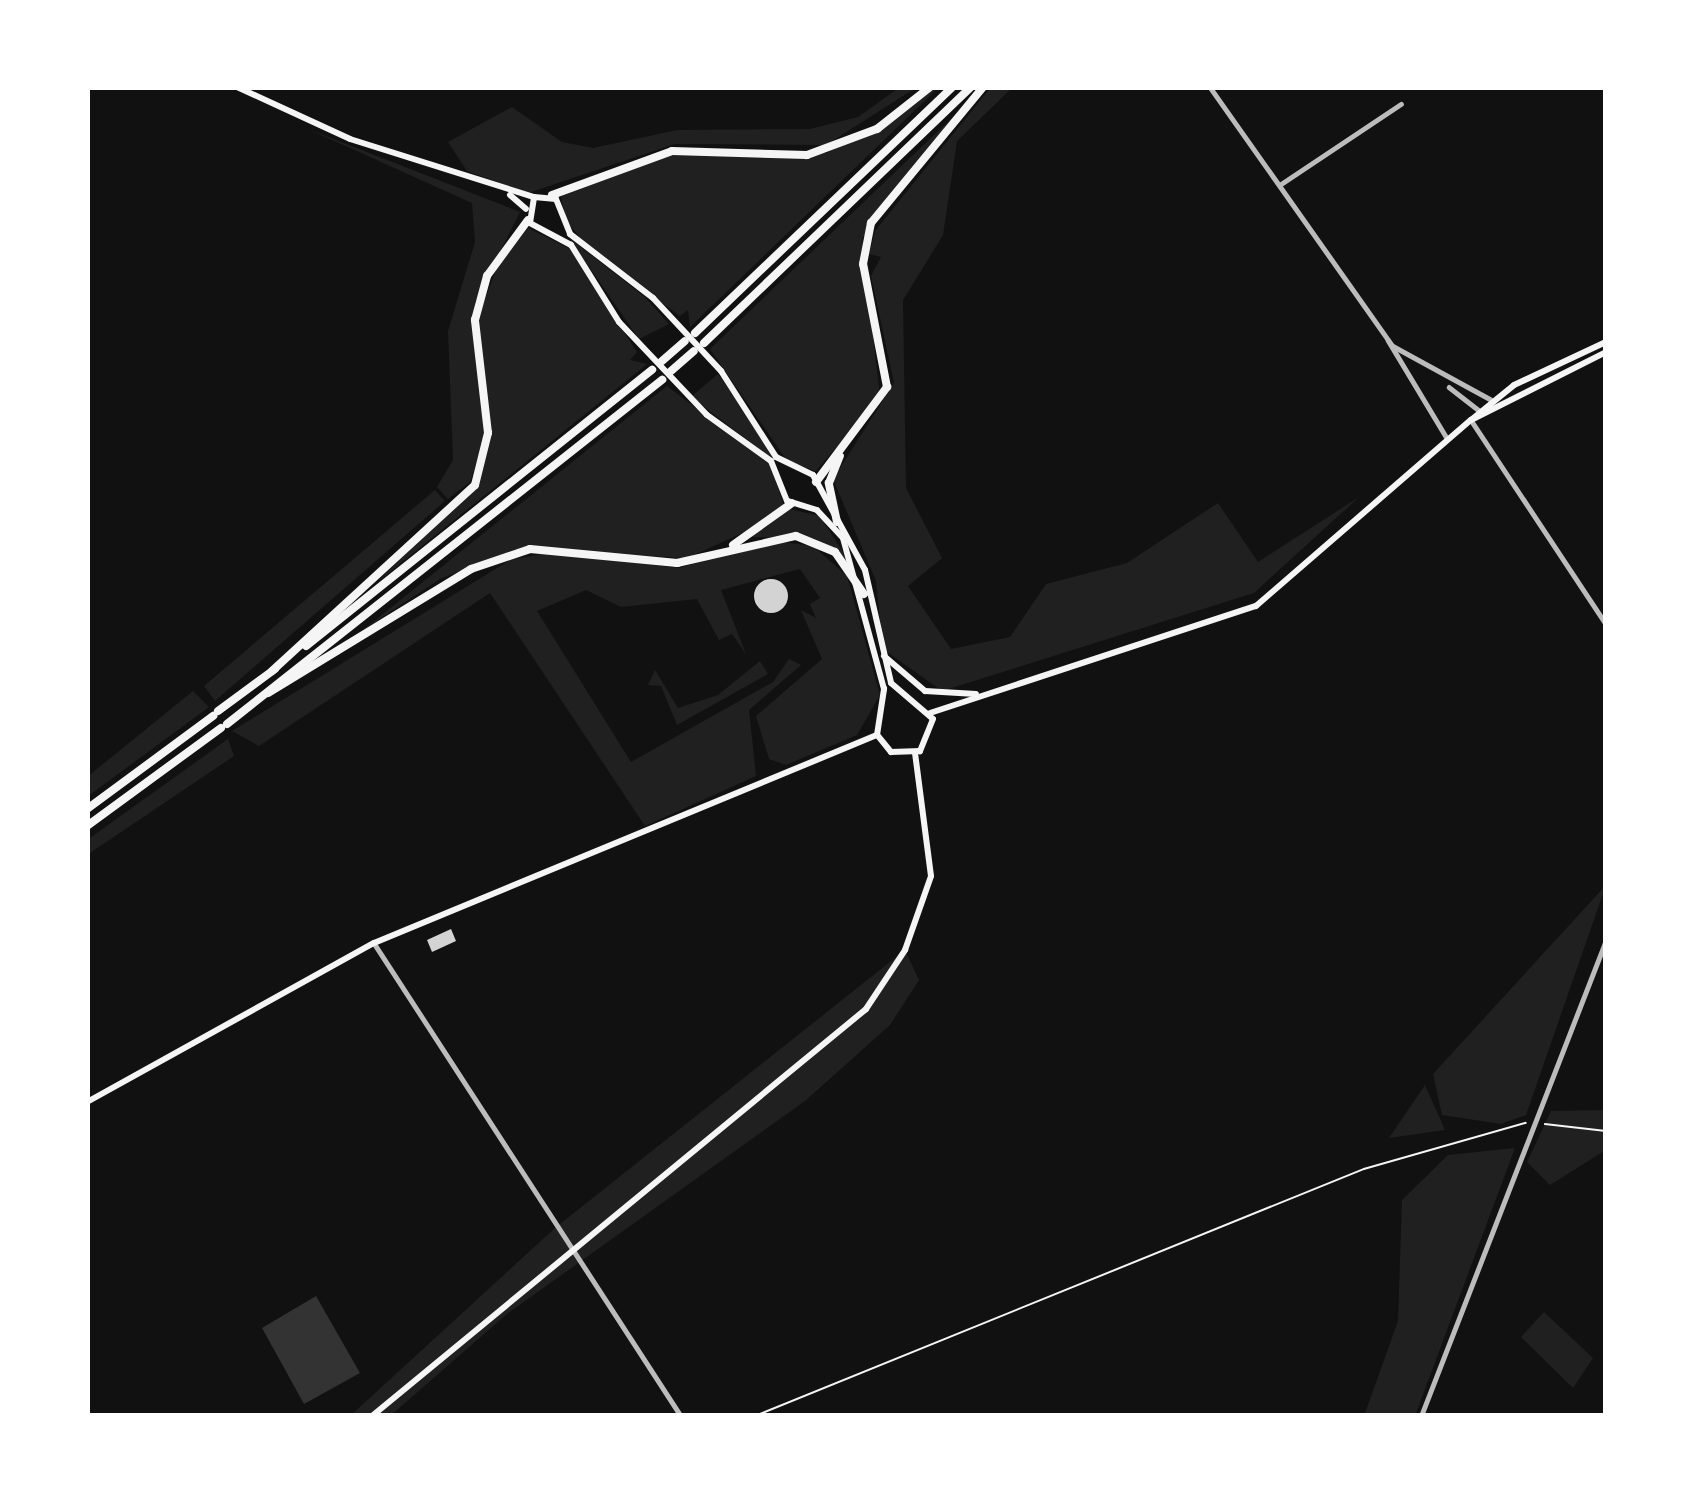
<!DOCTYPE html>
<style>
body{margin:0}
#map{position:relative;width:1693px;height:1503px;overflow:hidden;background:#111;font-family:Helvetica,sans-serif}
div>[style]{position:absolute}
.green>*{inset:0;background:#202020}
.water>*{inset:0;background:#333}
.building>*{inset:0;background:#d3d3d3}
.round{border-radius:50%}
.path>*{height:1.5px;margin:-0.75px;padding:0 0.75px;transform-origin:0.75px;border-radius:0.75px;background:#f5f5f5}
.minor>*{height:4.5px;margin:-2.25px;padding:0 2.25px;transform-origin:2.25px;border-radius:2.25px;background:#bcbcbc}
.tertiary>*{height:4.5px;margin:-2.25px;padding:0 2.25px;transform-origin:2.25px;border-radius:2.25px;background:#bcbcbc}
.secondary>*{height:6px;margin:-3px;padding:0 3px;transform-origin:3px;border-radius:3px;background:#f5f5f5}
.primary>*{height:6px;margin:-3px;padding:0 3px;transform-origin:3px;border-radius:3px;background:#f5f5f5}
.motorway>*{height:8px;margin:-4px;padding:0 4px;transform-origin:4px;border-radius:4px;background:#f5f5f5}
span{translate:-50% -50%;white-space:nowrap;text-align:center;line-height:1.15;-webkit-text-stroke:9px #fff;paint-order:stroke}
.frame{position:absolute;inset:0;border:90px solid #fff;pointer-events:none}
</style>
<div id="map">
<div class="green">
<div style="clip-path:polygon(900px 87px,917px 87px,826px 145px,675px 144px,528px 193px,467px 171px,448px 142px,512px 107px,562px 142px,593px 148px,677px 130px,810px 129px,858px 117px)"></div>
<div style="clip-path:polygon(939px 87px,690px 327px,688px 310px,680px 316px,590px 250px,566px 220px,561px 196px,590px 176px,666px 155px,827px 153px)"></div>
<div style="clip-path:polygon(991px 87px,1013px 87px,957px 141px,943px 235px,903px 300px,906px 488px,942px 558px,908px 586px,951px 649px,1010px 637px,1046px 584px,1127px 563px,1218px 503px,1258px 562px,1359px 497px,1254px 593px,942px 691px,883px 649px,876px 581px,833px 479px,894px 383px,871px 276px,881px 257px,869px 254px,875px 231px)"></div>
<div style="clip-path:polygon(957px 113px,862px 239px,880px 397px,816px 471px,788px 462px,710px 349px)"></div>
<div style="clip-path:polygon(308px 129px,520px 212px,475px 302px,484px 440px,470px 482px,448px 499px,437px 487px,453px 460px,448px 331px,475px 242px,472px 203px)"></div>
<div style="clip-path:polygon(528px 228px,570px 249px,637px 352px,630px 360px,647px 364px,374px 585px,479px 483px,491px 426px,477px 321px,497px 267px)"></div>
<div style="clip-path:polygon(569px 238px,645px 297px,669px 324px,639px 339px)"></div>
<div style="clip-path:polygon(718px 374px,737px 398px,774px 460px,691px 397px)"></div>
<div style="clip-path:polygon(667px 386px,772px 466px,783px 504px,758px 526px,687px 558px,516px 549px,440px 579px,363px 630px)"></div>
<div style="clip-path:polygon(435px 490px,445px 501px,215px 701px,204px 686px)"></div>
<div style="clip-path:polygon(789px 509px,820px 516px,859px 577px,814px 538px,750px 537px)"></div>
<div style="clip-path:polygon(775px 541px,813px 546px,847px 576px,880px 695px,857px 735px,786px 765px,769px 759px,756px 716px,822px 659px,801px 610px,816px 618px,810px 604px,820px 598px,800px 569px,721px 590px,746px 654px,732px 634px,719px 640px,697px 599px,621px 607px,586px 590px,537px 611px,631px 762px,773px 682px,789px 659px,801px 665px,749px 710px,756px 776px,645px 826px,490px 593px,259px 746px,232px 731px,510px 560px,552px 552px,679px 568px)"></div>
<div style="clip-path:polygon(760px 661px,768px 674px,677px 725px,661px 686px,648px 685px,655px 670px,678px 708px,718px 695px)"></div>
<div style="clip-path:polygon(193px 691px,209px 707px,87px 797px,87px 777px)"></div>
<div style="clip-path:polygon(228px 739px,234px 756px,87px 855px,87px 840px)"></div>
<div style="clip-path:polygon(1606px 885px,1526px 1115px,1501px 1124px,1442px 1115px,1433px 1074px)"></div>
<div style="clip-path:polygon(905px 950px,919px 980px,890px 1025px,805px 1101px,507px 1314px,390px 1416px,350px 1416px,555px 1228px)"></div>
<div style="clip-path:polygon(1425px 1085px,1445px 1130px,1389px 1138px)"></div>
<div style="clip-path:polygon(1606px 1110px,1606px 1150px,1550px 1185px,1527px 1162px,1551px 1111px)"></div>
<div style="clip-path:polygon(1515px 1148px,1415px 1416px,1364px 1416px,1398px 1321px,1402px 1200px,1448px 1155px)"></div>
<div style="clip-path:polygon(1544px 1312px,1593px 1358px,1573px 1388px,1521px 1337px)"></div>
</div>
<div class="water">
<div style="clip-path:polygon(316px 1296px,360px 1373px,304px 1404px,262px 1328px)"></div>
</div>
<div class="building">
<div class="round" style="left:754px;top:579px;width:34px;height:34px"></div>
<div style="clip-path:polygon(451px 929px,456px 941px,432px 952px,427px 940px)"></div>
</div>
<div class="path">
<div style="left:1545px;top:1124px;width:61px;rotate:6.5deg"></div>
<div style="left:755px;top:1416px;width:657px;rotate:-22.08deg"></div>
<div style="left:1364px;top:1169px;width:168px;rotate:-15.9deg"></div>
</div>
<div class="minor">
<div style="left:1281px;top:184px;width:144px;rotate:-33.7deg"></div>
<div style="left:1471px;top:420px;width:245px;rotate:56.5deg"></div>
<div style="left:374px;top:943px;width:564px;rotate:57.01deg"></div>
</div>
<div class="tertiary">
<div style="left:1210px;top:87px;width:317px;rotate:54.8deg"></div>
<div style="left:1393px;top:346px;width:111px;rotate:28.7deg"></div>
<div style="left:1388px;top:340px;width:114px;rotate:59deg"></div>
<div style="left:1449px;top:387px;width:37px;rotate:38deg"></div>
<div style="left:1421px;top:1416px;width:511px;rotate:-68.76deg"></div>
</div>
<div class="secondary">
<div style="left:237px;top:87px;width:124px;rotate:24.7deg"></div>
<div style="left:350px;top:139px;width:193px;rotate:17.5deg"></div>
<div style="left:510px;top:195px;width:21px;rotate:41deg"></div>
<div style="left:87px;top:1102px;width:328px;rotate:-29deg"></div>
<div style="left:374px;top:943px;width:544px;rotate:-22.47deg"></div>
<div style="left:372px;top:1416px;width:640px;rotate:-39.48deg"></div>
<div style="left:866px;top:1009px;width:71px;rotate:-56.5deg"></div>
<div style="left:905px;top:950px;width:78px;rotate:-70.6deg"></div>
<div style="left:931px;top:876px;width:124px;rotate:-97.4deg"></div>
</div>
<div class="primary">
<div style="left:534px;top:197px;width:22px;rotate:5deg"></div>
<div style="left:556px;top:199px;width:38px;rotate:68deg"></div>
<div style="left:570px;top:234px;width:105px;rotate:37.6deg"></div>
<div style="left:653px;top:298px;width:100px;rotate:47deg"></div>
<div style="left:721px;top:371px;width:102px;rotate:57.4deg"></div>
<div style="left:776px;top:457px;width:41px;rotate:25.9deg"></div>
<div style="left:813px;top:475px;width:108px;rotate:61.3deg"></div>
<div style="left:865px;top:570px;width:116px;rotate:77deg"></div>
<div style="left:891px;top:683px;width:55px;rotate:40.6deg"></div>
<div style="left:933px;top:719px;width:35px;rotate:112deg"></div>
<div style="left:920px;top:751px;width:29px;rotate:178deg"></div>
<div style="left:891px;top:752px;width:22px;rotate:-129deg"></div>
<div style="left:877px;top:735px;width:47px;rotate:-81.3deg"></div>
<div style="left:884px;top:689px;width:156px;rotate:-105.2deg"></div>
<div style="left:843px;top:538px;width:38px;rotate:-133deg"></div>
<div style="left:817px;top:510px;width:31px;rotate:-163deg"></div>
<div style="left:787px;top:501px;width:43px;rotate:-111.8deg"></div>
<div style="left:771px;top:461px;width:79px;rotate:-144.3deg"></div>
<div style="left:707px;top:415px;width:128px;rotate:-133.4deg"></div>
<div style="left:619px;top:322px;width:91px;rotate:-121.9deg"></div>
<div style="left:571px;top:245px;width:47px;rotate:-151.8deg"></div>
<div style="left:530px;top:223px;width:26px;rotate:-81deg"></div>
<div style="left:1471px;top:420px;width:55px;rotate:-39.1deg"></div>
<div style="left:1514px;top:385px;width:102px;rotate:-25.1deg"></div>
<div style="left:884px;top:656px;width:54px;rotate:40.5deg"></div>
<div style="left:925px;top:691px;width:51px;rotate:3.4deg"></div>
<div style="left:930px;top:713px;width:343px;rotate:-18.2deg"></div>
<div style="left:1256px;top:606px;width:284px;rotate:-40.9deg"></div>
<div style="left:1471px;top:420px;width:151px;rotate:-26.7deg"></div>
</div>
<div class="motorway">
<div style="left:552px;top:195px;width:128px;rotate:-20.1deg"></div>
<div style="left:672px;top:151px;width:135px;rotate:1.7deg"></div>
<div style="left:807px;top:155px;width:75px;rotate:-20.4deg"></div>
<div style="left:877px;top:129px;width:68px;rotate:-38.4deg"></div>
<div style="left:695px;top:333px;width:356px;rotate:-43.7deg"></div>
<div style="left:704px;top:343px;width:370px;rotate:-43.8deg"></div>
<div style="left:662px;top:361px;width:30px;rotate:-41deg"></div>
<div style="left:671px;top:371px;width:30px;rotate:-41deg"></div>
<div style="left:816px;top:482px;width:119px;rotate:-53.2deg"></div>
<div style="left:887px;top:387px;width:125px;rotate:-101deg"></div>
<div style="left:863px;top:264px;width:42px;rotate:-79deg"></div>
<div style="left:871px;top:223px;width:176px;rotate:-50.5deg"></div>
<div style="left:837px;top:522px;width:40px;rotate:-102deg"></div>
<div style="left:829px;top:483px;width:29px;rotate:-68deg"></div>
<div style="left:733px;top:545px;width:72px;rotate:-35.4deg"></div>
<div style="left:306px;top:646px;width:443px;rotate:-38.6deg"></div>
<div style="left:272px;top:671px;width:275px;rotate:-42.5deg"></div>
<div style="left:475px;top:485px;width:54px;rotate:-76deg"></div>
<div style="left:488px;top:433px;width:114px;rotate:-96.6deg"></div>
<div style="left:475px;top:320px;width:46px;rotate:-74.7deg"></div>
<div style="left:487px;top:276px;width:69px;rotate:-53.8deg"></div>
<div style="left:268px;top:693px;width:238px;rotate:-31.4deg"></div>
<div style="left:471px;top:569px;width:62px;rotate:-18.7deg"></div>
<div style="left:530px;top:549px;width:148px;rotate:5.4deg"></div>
<div style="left:677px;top:563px;width:122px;rotate:-12.8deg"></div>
<div style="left:796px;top:536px;width:42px;rotate:22.3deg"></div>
<div style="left:835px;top:552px;width:51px;rotate:55.4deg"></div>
<div style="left:218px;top:711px;width:71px;rotate:-36.4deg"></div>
<div style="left:227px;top:724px;width:555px;rotate:-38.34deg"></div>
<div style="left:87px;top:809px;width:157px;rotate:-36.4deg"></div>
<div style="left:87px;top:826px;width:166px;rotate:-36.2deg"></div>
</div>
<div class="frame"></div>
</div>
